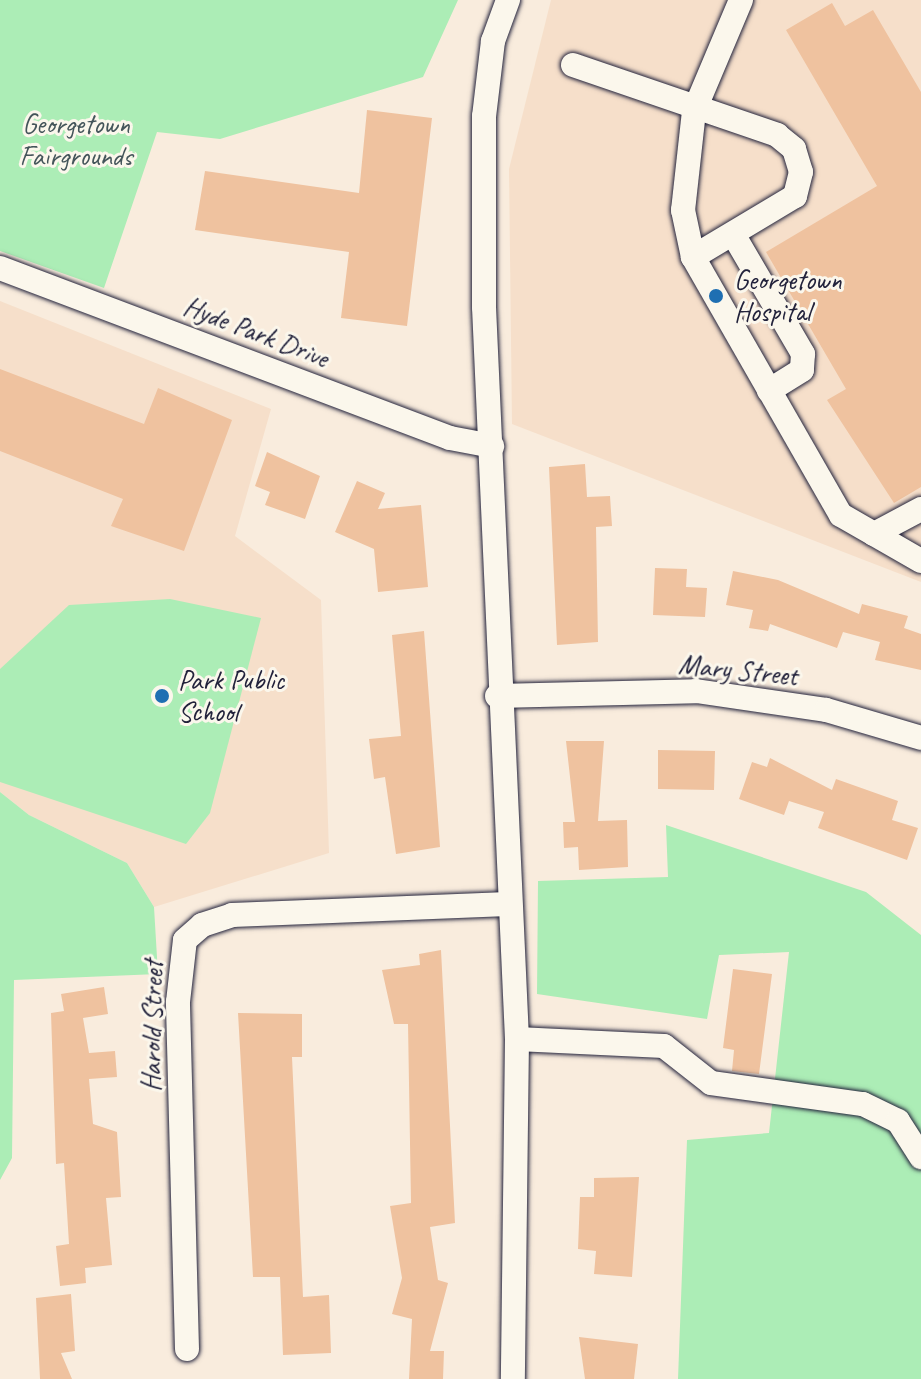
<!DOCTYPE html>
<style>
body{margin:0}
#map{position:relative;width:921px;height:1379px;overflow:hidden;background:#f9ecdd;font-family:Caveat,sans-serif}
div>[style]{position:absolute}
.built>*{inset:0;background:#f6dfca}
.green>*{inset:0;background:#acedb6}
.building>*{inset:0;background:#efc29f}
.roads{filter:drop-shadow(0 0 2px #22223b) drop-shadow(0 0 2px #22223b)}
.minor>*{height:24px;margin:-12px;padding:0 12px;transform-origin:12px;border-radius:12px;background:#fbf7ec}
.dots>*{width:22px;height:22px;translate:-50% -50%;box-sizing:border-box;border:4px solid #fbf7ec;border-radius:50%}
span{translate:-50% -50%;white-space:nowrap;text-align:center;line-height:1.15;-webkit-text-stroke:6px #fbf7ec;paint-order:stroke}
.park-label{font-size:28px;color:#44555a}
.poi-label{font-size:28px;color:#22223b}
.left{translate:0 -50%;text-align:left}
.street-label{font-size:28px;color:#22223b}
</style>
<div id="map">
<div class="built">
<div style="clip-path:polygon(551px 0,921px 0,921px 582px,512px 424px,509px 169px)"></div>
<div style="clip-path:polygon(0 301px,271px 409px,235px 536px,321px 600px,329px 853px,154px 907px,127px 863px,29px 815px,0 792px)"></div>
</div>
<div class="green">
<div style="clip-path:polygon(0 0,458px 0,423px 77px,220px 139px,157px 132px,104px 288px,0 251px)"></div>
<div style="clip-path:polygon(170px 599px,261px 618px,210px 813px,186px 844px,0 782px,0 669px,69px 605px)"></div>
<div style="clip-path:polygon(0 792px,29px 815px,127px 863px,154px 907px,158px 974px,14px 980px,12px 1158px,0 1180px)"></div>
<div style="clip-path:polygon(666px 825px,866px 892px,921px 935px,921px 1379px,678px 1379px,687px 1140px,769px 1133px,789px 952px,719px 955px,707px 1019px,537px 994px,538px 881px,668px 877px)"></div>
</div>
<div class="building">
<div style="clip-path:polygon(832px 3px,845px 26px,873px 10px,921px 92px,921px 487px,894px 503px,827px 400px,846px 389px,766px 252px,877px 186px,786px 30px)"></div>
<div style="clip-path:polygon(367px 110px,432px 118px,407px 326px,341px 318px,349px 252px,195px 230px,205px 171px,359px 193px)"></div>
<div style="clip-path:polygon(0 369px,144px 424px,158px 388px,232px 420px,184px 551px,111px 526px,123px 499px,0 451px)"></div>
<div style="clip-path:polygon(267px 452px,320px 476px,305px 519px,265px 505px,270px 492px,255px 486px)"></div>
<div style="clip-path:polygon(585px 464px,587px 497px,610px 496px,612px 526px,596px 527px,598px 642px,557px 645px,549px 467px)"></div>
<div style="clip-path:polygon(357px 481px,385px 493px,378px 509px,421px 505px,428px 587px,378px 592px,374px 549px,335px 532px)"></div>
<div style="clip-path:polygon(655px 568px,687px 569px,686px 587px,707px 588px,705px 617px,653px 615px)"></div>
<div style="clip-path:polygon(733px 571px,778px 580px,859px 614px,862px 604px,908px 616px,904px 628px,921px 634px,921px 670px,875px 660px,880px 642px,843px 632px,837px 648px,770px 624px,768px 631px,749px 628px,753px 610px,726px 605px)"></div>
<div style="clip-path:polygon(424px 631px,440px 847px,396px 854px,385px 777px,374px 779px,369px 739px,401px 736px,392px 635px)"></div>
<div style="clip-path:polygon(566px 741px,604px 741px,598px 821px,627px 820px,628px 867px,579px 870px,578px 847px,564px 848px,563px 822px,575px 822px)"></div>
<div style="clip-path:polygon(658px 750px,715px 751px,714px 790px,658px 789px)"></div>
<div style="clip-path:polygon(770px 758px,832px 790px,836px 779px,898px 801px,892px 820px,918px 828px,907px 860px,818px 828px,824px 812px,789px 801px,784px 815px,739px 799px,752px 762px,767px 767px)"></div>
<div style="clip-path:polygon(441px 950px,455px 1223px,430px 1227px,438px 1280px,448px 1283px,430px 1351px,444px 1351px,443px 1379px,409px 1379px,412px 1319px,392px 1314px,402px 1278px,390px 1206px,411px 1203px,408px 1024px,394px 1024px,382px 970px,420px 965px,419px 954px)"></div>
<div style="clip-path:polygon(733px 969px,772px 974px,759px 1074px,732px 1071px,734px 1050px,723px 1048px)"></div>
<div style="clip-path:polygon(104px 987px,108px 1014px,83px 1018px,89px 1053px,115px 1051px,117px 1077px,89px 1079px,93px 1124px,117px 1132px,121px 1197px,106px 1198px,112px 1265px,85px 1268px,86px 1283px,60px 1286px,56px 1246px,69px 1244px,64px 1163px,56px 1164px,51px 1013px,64px 1011px,61px 994px)"></div>
<div style="clip-path:polygon(238px 1013px,302px 1014px,302px 1057px,292px 1057px,303px 1297px,329px 1295px,331px 1353px,283px 1355px,280px 1277px,253px 1277px)"></div>
<div style="clip-path:polygon(639px 1177px,632px 1277px,594px 1274px,596px 1251px,578px 1249px,580px 1197px,594px 1197px,594px 1178px)"></div>
<div style="clip-path:polygon(71px 1294px,75px 1351px,61px 1353px,72px 1379px,40px 1379px,36px 1298px)"></div>
<div style="clip-path:polygon(579px 1337px,638px 1344px,634px 1379px,585px 1379px)"></div>
</div>
<div class="roads">
<div class="minor">
<div style="left:508px;top:0;width:44px;rotate:110.1deg"></div>
<div style="left:493px;top:41px;width:76px;rotate:96.8deg"></div>
<div style="left:484px;top:116px;width:191px;rotate:90deg"></div>
<div style="left:484px;top:307px;width:733px;rotate:87.42deg"></div>
<div style="left:517px;top:1039px;width:340px;rotate:90.7deg"></div>
<div style="left:741px;top:0;width:121px;rotate:112.9deg"></div>
<div style="left:694px;top:111px;width:100px;rotate:96.3deg"></div>
<div style="left:683px;top:210px;width:48px;rotate:78deg"></div>
<div style="left:693px;top:257px;width:297px;rotate:60.2deg"></div>
<div style="left:841px;top:515px;width:92px;rotate:29.9deg"></div>
<div style="left:573px;top:65px;width:216px;rotate:18.9deg"></div>
<div style="left:777px;top:135px;width:22px;rotate:39deg"></div>
<div style="left:794px;top:149px;width:24px;rotate:73deg"></div>
<div style="left:801px;top:172px;width:25px;rotate:104deg"></div>
<div style="left:795px;top:196px;width:119px;rotate:149.1deg"></div>
<div style="left:733px;top:234px;width:139px;rotate:59.7deg"></div>
<div style="left:803px;top:354px;width:16px;rotate:94deg"></div>
<div style="left:802px;top:370px;width:39px;rotate:148deg"></div>
<div style="left:0;top:268px;width:481px;rotate:20.7deg"></div>
<div style="left:450px;top:438px;width:43px;rotate:10.8deg"></div>
<div style="left:874px;top:534px;width:53px;rotate:-28deg"></div>
<div style="left:497px;top:696px;width:199px;rotate:-1.4deg"></div>
<div style="left:696px;top:691px;width:131px;rotate:8.3deg"></div>
<div style="left:826px;top:710px;width:99px;rotate:16.4deg"></div>
<div style="left:517px;top:1039px;width:147px;rotate:2.7deg"></div>
<div style="left:664px;top:1046px;width:60px;rotate:38.2deg"></div>
<div style="left:711px;top:1083px;width:153px;rotate:7.9deg"></div>
<div style="left:863px;top:1104px;width:39px;rotate:26deg"></div>
<div style="left:898px;top:1121px;width:43px;rotate:57.4deg"></div>
<div style="left:187px;top:1349px;width:347px;rotate:-91.5deg"></div>
<div style="left:178px;top:1002px;width:62px;rotate:-83.6deg"></div>
<div style="left:185px;top:940px;width:23px;rotate:-41deg"></div>
<div style="left:202px;top:925px;width:32px;rotate:-18deg"></div>
<div style="left:232px;top:915px;width:276px;rotate:-2.3deg"></div>
</div>
</div>
<div class="dots">
<div style="left:716px;top:296px;background:#1f6fb2"></div>
<div style="left:162px;top:696px;background:#1f6fb2"></div>
</div>
<div class="park-label">
<span style="left:76px;top:140px">Georgetown<br>Fairgrounds</span>
</div>
<div class="poi-label">
<span class="left" style="left:734px;top:296px">Georgetown<br>Hospital</span>
<span class="left" style="left:178px;top:696px">Park Public<br>School</span>
</div>
<div class="street-label">
<span style="left:256px;top:332px;rotate:21deg">Hyde Park Drive</span>
<span style="left:738px;top:670px;rotate:6deg">Mary Street</span>
<span style="left:152px;top:1026px;rotate:-89deg">Harold Street</span>
</div>
</div>
